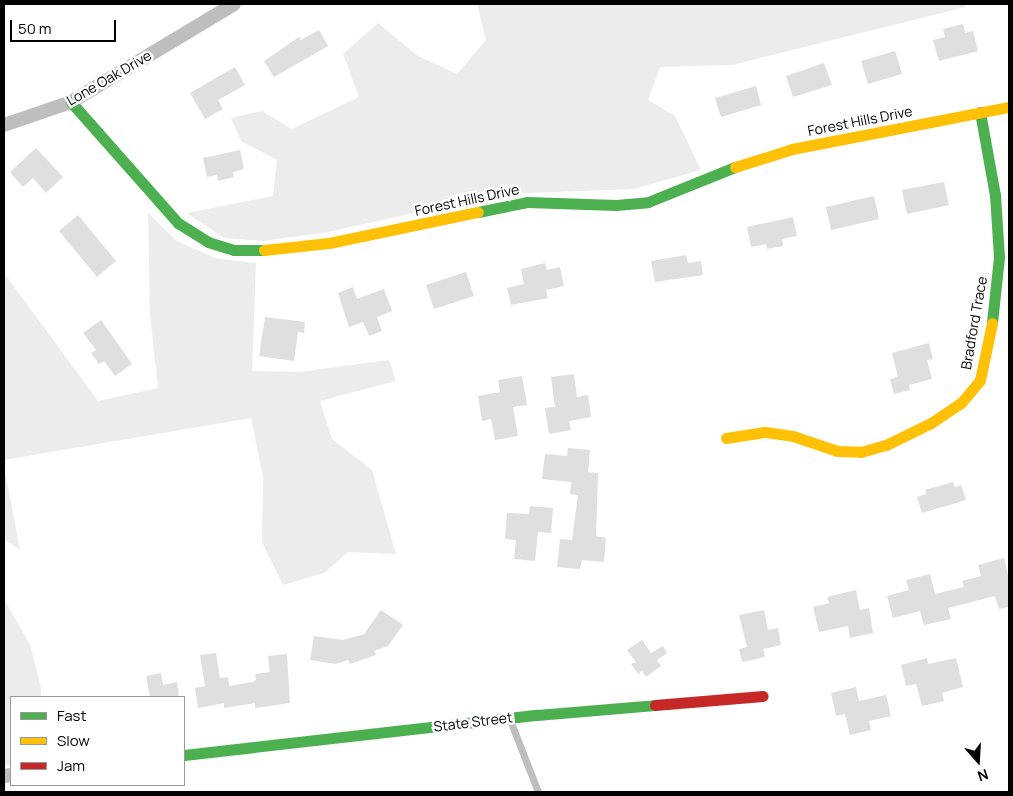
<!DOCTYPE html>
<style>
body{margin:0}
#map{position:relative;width:1013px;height:796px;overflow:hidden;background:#fff;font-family:Manrope,sans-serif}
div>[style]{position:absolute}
.green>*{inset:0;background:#ececec}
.building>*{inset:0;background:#dfdfdf}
.lane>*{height:7px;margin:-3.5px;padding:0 3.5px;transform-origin:3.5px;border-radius:3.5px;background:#bebebe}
.street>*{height:14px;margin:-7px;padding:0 7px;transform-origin:7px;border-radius:7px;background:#bebebe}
.fast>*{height:11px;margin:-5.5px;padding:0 5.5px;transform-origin:5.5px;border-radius:5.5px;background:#4caf50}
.slow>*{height:11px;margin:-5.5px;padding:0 5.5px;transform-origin:5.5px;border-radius:5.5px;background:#ffc107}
.jam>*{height:11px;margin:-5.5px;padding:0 5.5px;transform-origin:5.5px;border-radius:5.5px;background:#c62828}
span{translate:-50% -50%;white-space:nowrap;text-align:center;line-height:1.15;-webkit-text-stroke:5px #fff;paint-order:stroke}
.street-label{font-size:14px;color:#000}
.frame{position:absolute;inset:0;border:5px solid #000;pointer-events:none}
.legend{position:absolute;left:10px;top:696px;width:175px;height:90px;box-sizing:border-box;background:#fff;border:1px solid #999;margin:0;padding:6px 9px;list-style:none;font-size:15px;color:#000}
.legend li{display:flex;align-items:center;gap:10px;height:25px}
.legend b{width:25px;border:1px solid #999}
.north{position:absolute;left:953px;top:736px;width:50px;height:50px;-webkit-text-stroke:4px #fff;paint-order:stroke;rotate:161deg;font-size:14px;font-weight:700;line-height:20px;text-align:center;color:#000}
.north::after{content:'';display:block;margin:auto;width:18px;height:22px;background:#000;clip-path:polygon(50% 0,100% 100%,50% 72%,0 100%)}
.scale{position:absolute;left:10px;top:20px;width:106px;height:22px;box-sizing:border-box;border:2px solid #000;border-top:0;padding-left:6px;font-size:15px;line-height:18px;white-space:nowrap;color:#000;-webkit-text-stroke:4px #fff;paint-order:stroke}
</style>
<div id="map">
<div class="green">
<div style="clip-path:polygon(477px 4px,963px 4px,966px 7px,732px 65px,660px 67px,648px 100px,675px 116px,701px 170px,634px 189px,500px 194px,328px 232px,263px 241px,224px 238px,187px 213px,273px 196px,277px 160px,241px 141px,231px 118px,262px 111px,292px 129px,359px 97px,343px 54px,378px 23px,418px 56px,457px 74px,486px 40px)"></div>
<div style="clip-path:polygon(148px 213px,177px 241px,215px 258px,256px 263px,252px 371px,299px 372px,389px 360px,396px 381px,320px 401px,332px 439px,372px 470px,396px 554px,348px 552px,324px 573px,283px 585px,262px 542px,263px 477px,251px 418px,4px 460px,4px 273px,98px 401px,158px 388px,150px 314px)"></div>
<div style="clip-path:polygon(4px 467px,20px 550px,4px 539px)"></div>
<div style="clip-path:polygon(4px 603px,6px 603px,30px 644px,41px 688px,41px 697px,11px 697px,11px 765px,4px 766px)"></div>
</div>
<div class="building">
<div style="clip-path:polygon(963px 24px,965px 33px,973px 31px,978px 51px,939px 61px,933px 40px,945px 37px,943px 29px)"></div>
<div style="clip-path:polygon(319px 30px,328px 46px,274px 77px,264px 61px,299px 37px,301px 40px)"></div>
<div style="clip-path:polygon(895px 51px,902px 74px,868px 84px,861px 61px)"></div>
<div style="clip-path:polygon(824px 63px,832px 85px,793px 97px,786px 76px)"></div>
<div style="clip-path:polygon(235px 67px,245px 85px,218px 100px,223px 109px,205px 119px,190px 93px)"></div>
<div style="clip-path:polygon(756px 86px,761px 105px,721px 117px,715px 98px)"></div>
<div style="clip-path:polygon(36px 148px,63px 177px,46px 193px,33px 178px,23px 187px,10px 172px)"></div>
<div style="clip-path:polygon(240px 150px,244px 169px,233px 172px,234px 177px,218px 181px,217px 175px,207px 177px,203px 158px)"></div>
<div style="clip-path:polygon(944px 182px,949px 205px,907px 214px,902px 190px)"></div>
<div style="clip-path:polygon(874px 196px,879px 219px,831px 230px,826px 207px)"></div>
<div style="clip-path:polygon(78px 215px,116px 261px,97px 277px,59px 231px)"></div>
<div style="clip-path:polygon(793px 217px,797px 236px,782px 239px,783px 246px,767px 249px,766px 244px,751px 247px,747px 227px)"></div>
<div style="clip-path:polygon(686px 255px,688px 263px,701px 261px,703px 275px,655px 282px,651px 261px)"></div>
<div style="clip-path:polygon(545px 263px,547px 270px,560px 267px,564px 286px,546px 290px,548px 298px,511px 305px,507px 288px,524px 284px,521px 269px)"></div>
<div style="clip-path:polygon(466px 272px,474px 296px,434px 309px,426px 285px)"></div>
<div style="clip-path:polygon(353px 287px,357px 299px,384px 289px,392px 311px,377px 317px,382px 331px,369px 336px,363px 322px,349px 327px,338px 293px)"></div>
<div style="clip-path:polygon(265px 317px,305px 322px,304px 333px,298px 332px,294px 361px,259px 356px)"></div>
<div style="clip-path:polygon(101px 320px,132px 364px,115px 376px,104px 361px,99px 364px,91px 353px,96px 350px,83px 333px)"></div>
<div style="clip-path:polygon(929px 343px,933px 359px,927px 360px,932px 379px,909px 385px,910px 390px,894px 394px,890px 379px,898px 377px,892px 353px)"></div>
<div style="clip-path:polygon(574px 374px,577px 397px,588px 395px,591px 417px,569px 421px,571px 430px,549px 434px,545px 408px,555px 407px,551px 377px)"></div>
<div style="clip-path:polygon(522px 376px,527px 405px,513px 407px,518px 436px,495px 440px,491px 419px,482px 421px,478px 396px,500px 392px,498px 380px)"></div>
<div style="clip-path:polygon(568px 448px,590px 450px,588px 472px,598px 473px,596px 536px,606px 538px,604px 562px,582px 560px,580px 569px,557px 567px,560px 539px,572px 540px,578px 495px,570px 494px,571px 482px,542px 479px,545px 454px,567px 456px)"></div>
<div style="clip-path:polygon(953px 482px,955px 487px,961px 485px,966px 500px,922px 513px,917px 497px,926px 494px,925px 490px)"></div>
<div style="clip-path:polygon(530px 506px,553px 508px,551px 533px,538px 532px,535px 561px,514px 559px,516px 540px,505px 539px,507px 513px,529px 514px)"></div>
<div style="clip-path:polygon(1004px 558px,1009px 581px,1009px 607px,999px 609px,995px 596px,948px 608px,951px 619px,924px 625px,920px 611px,893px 618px,887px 596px,909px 590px,906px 580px,930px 574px,935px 594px,964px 587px,962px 581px,981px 576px,978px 565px)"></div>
<div style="clip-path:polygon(856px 590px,860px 610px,869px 608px,873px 633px,850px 638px,848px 626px,819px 632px,813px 607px,829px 603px,827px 597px)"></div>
<div style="clip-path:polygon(381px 610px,403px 625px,388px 646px,374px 651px,376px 655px,350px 664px,348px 660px,336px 664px,310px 660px,314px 636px,343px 640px,364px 634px)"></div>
<div style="clip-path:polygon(764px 610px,768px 630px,778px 628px,781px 645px,763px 649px,765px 657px,742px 662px,739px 649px,747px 647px,739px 615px)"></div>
<div style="clip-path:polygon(642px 640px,651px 653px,663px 646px,667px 653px,657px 660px,661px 666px,646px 677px,642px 671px,638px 674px,631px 664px,636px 662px,627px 650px)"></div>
<div style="clip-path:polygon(216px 653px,220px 678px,228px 677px,229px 686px,252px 682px,256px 680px,255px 674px,270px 672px,268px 656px,287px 654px,290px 703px,255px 708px,255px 703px,224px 708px,224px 703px,198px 708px,195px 688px,205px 686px,200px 655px)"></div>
<div style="clip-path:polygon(927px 658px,928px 664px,956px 658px,963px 687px,942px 693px,944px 701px,922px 706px,916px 684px,906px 686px,901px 665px)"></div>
<div style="clip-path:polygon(161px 673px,163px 685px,177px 682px,179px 697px,150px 697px,146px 676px)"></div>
<div style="clip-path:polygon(856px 687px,859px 701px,886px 695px,891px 716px,869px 721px,871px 730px,850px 735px,845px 714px,836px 716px,831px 693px)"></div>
</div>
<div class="lane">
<div style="left:510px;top:720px;width:77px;rotate:68.7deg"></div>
</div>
<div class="street">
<div style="left:4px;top:125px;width:71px;rotate:-18.9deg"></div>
<div style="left:71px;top:102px;width:190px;rotate:-31deg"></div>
<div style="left:4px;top:776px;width:7px;rotate:-8deg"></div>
</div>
<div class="fast">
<div style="left:71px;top:102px;width:162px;rotate:48.5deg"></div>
<div style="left:178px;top:223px;width:36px;rotate:32deg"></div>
<div style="left:208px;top:242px;width:27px;rotate:17deg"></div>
<div style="left:234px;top:250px;width:30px"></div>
<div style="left:980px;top:112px;width:84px;rotate:79.8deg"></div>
<div style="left:995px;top:195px;width:62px;rotate:86.3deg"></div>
<div style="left:999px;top:257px;width:66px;rotate:96.1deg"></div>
<div style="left:478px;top:212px;width:50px;rotate:-11.5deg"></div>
<div style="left:527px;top:202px;width:89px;rotate:1.9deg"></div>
<div style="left:616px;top:205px;width:32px;rotate:-5deg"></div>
<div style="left:648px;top:202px;width:94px;rotate:-21.9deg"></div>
<div style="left:184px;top:755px;width:355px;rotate:-6.5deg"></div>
<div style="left:537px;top:715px;width:118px;rotate:-4.8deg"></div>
</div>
<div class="slow">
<div style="left:735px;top:167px;width:60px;rotate:-17.5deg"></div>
<div style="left:792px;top:149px;width:221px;rotate:-11deg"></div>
<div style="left:264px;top:250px;width:65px;rotate:-6.1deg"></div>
<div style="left:329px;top:243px;width:152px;rotate:-11.8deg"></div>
<div style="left:726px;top:438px;width:39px;rotate:-9deg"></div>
<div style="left:765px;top:432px;width:28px;rotate:8deg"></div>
<div style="left:793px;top:436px;width:46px;rotate:18.8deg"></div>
<div style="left:837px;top:451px;width:24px;rotate:2deg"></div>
<div style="left:861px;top:452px;width:26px;rotate:-16deg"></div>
<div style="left:886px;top:445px;width:50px;rotate:-26.1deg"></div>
<div style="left:931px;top:423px;width:36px;rotate:-34deg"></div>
<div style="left:961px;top:403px;width:30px;rotate:-50deg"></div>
<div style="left:980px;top:380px;width:58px;rotate:-78.1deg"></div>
</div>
<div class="jam">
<div style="left:655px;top:705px;width:108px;rotate:-4.8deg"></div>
</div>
<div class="street-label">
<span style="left:109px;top:78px;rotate:-30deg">Lone Oak Drive</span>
<span style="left:860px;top:121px;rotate:-11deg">Forest Hills Drive</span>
<span style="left:467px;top:200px;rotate:-12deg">Forest Hills Drive</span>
<span style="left:974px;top:323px;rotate:-80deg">Bradford Trace</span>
<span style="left:473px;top:722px;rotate:-7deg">State Street</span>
</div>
<div class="frame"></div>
<ul class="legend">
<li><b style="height:6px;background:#4caf50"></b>Fast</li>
<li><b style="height:6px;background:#ffc107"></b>Slow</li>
<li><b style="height:6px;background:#c62828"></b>Jam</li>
</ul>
<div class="north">N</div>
<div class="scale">50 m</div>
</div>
